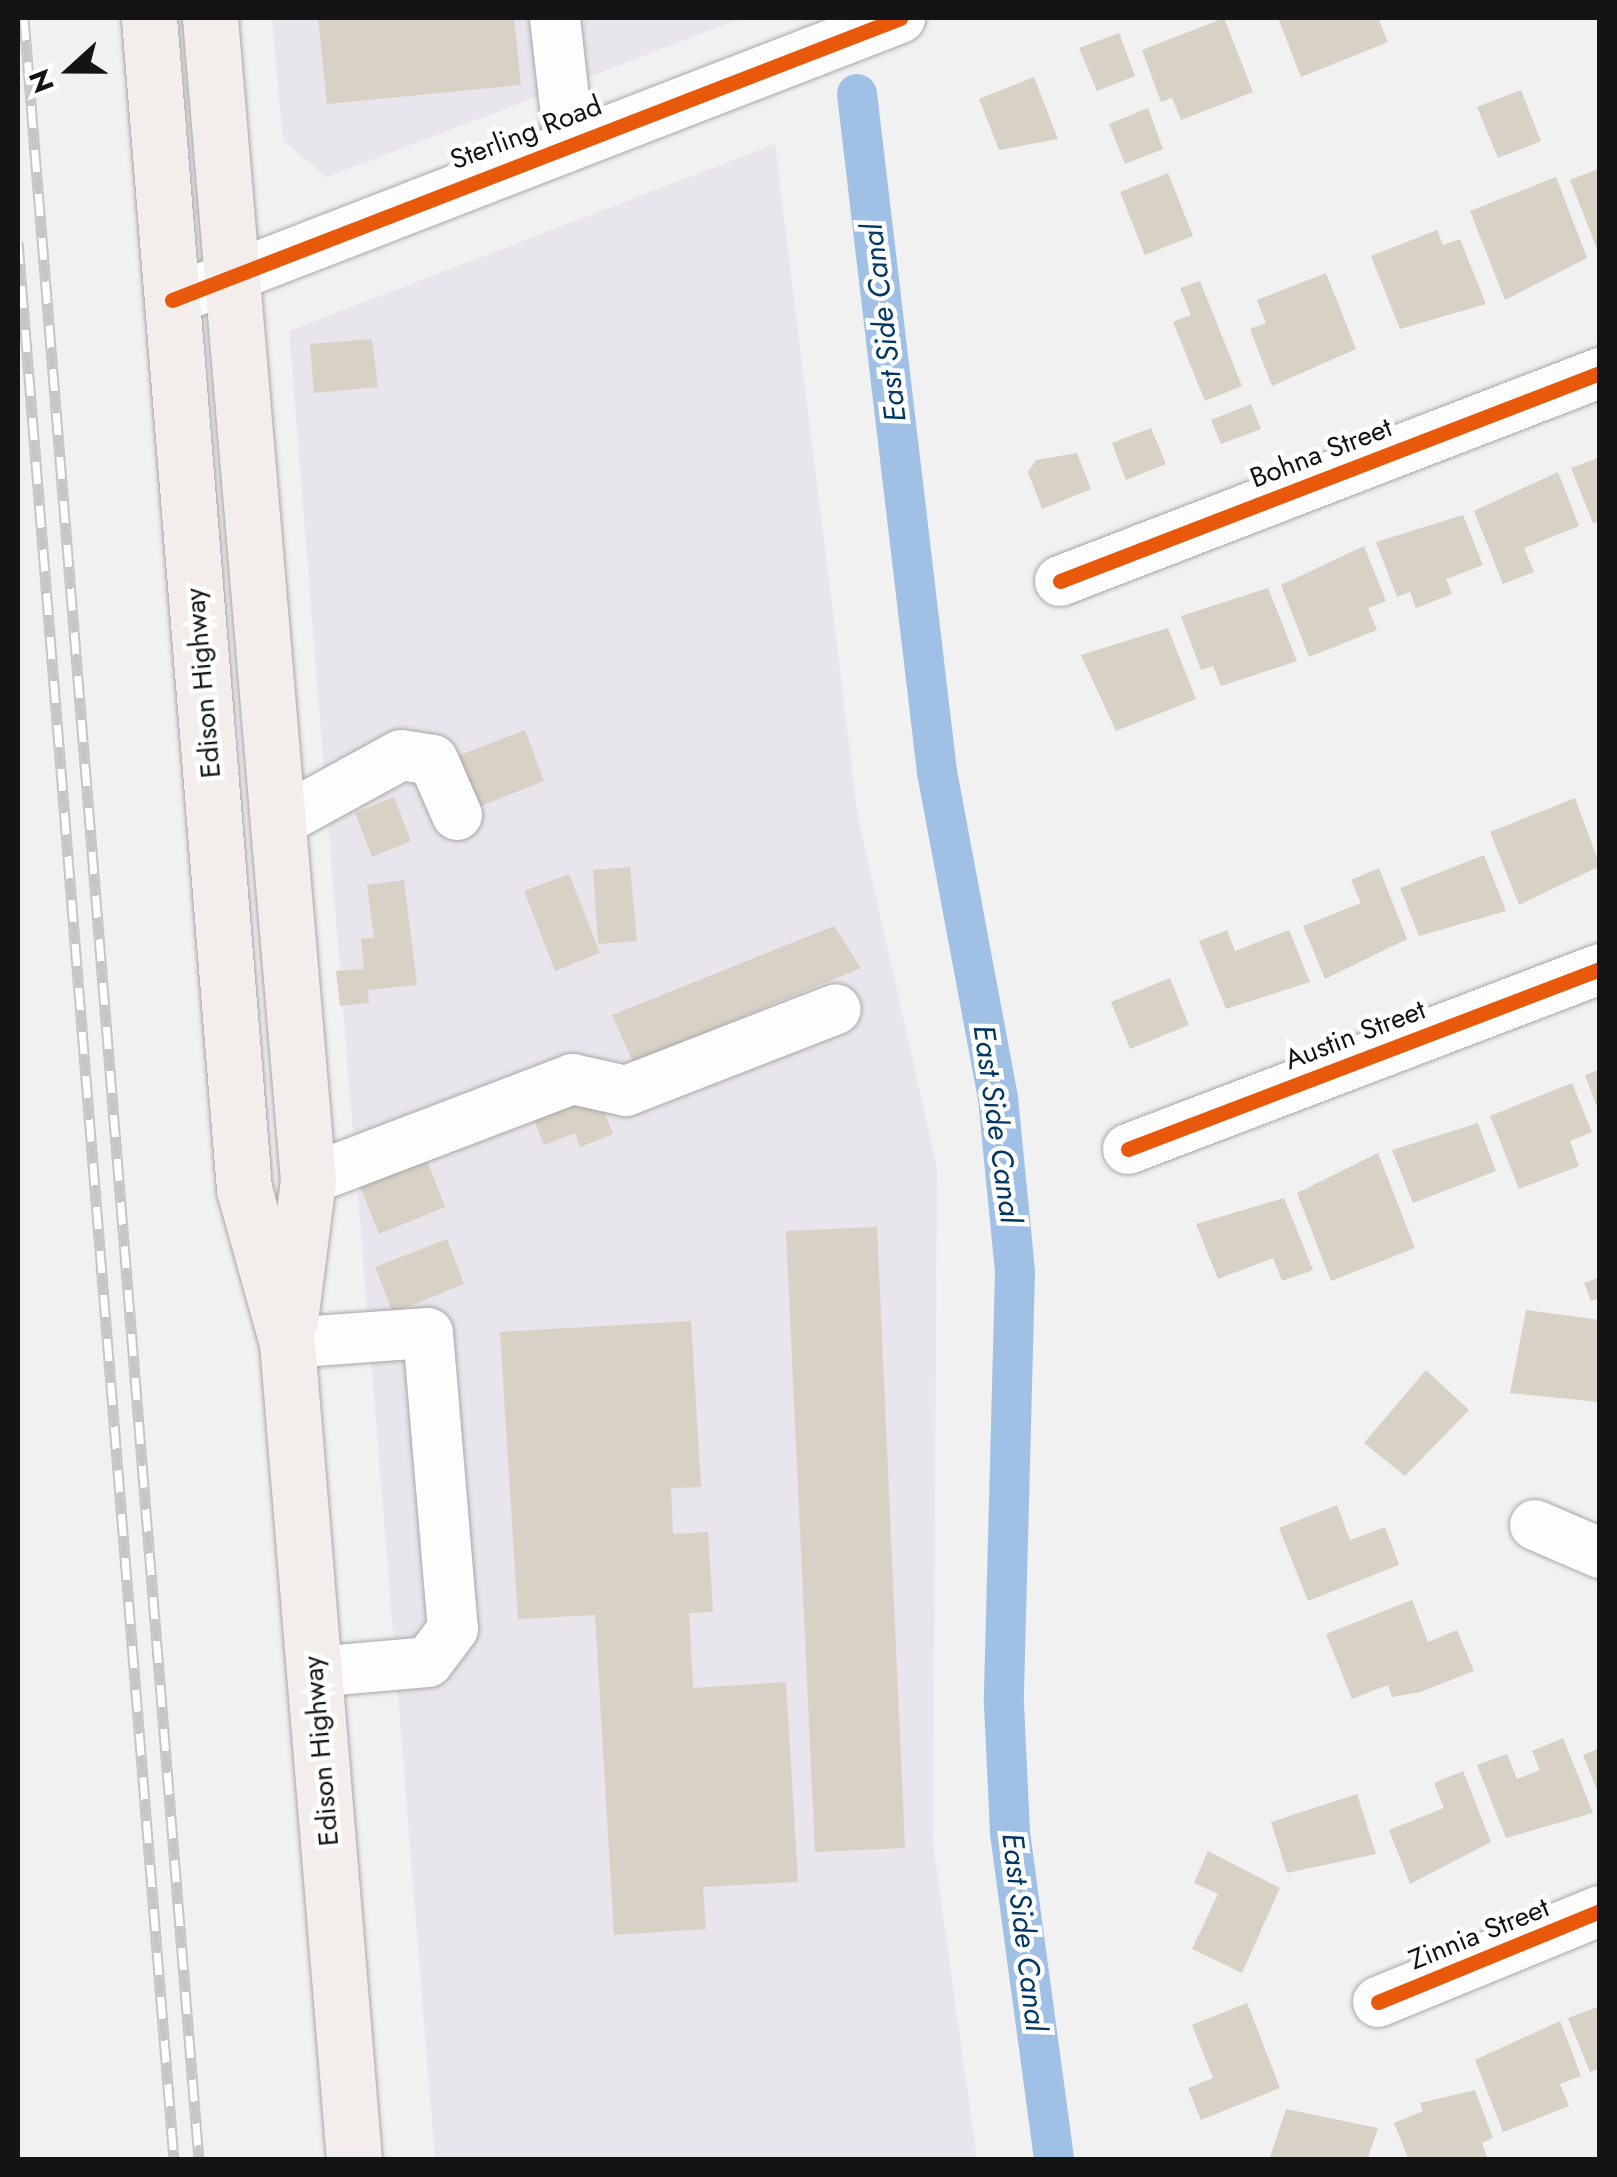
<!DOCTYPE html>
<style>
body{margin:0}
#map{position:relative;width:1617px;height:2177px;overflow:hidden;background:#f1f1f2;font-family:Jost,sans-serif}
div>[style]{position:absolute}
.built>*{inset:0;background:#e8e5ec}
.canal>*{height:40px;margin:-20px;padding:0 20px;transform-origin:20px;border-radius:20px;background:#a0c1e5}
.building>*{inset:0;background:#d8d1c5}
.roads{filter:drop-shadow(0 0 2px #a7a7a8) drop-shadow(0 0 2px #a7a7a8)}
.minor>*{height:50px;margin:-25px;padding:0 25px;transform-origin:25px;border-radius:25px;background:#fdfdfd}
.major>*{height:55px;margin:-27.5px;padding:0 27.5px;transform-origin:27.5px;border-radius:27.5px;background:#f3edeb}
.rail>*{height:11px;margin-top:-5.5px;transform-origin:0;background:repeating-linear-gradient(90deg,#fff 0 22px,#c6c6c7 0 44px);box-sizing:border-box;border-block:2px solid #c6c6c7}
.cycleway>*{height:15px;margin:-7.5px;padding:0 7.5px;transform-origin:7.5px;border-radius:7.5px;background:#e8590c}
span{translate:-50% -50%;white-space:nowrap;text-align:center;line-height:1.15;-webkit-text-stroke:9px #fff;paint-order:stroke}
.street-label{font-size:28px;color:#151415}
.water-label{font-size:30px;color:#033766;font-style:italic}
.frame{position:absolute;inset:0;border:20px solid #151415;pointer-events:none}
.north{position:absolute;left:20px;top:20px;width:100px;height:100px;-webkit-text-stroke:8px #fff;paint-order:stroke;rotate:249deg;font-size:28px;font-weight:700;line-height:40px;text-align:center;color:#151415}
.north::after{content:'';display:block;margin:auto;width:35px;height:45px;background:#151415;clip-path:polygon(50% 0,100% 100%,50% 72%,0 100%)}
</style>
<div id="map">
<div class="built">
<div style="clip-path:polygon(272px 18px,742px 18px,327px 177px,283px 141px)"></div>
<div style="clip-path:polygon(775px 144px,858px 817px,937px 1168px,933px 1843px,977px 2159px,435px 2159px,289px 331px)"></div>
</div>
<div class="canal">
<div style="left:857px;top:94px;width:683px;rotate:83.27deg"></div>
<div style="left:937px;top:772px;width:332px;rotate:79.4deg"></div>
<div style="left:998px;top:1098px;width:175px;rotate:84.4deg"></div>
<div style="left:1015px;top:1272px;width:432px;rotate:91.5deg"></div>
<div style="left:1004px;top:1704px;width:129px;rotate:87.3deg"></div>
<div style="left:1010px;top:1833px;width:330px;rotate:82.3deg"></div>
</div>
<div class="building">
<div style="clip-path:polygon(318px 18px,514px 18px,521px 85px,327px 104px)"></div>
<div style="clip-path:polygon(1224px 18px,1253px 92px,1181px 120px,1172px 98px,1161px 102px,1142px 50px)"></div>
<div style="clip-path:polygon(1278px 18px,1378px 18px,1388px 42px,1301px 77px)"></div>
<div style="clip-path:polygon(1119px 33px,1135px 76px,1097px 91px,1079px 48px)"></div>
<div style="clip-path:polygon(1034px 77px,1058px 139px,999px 150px,979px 99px)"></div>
<div style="clip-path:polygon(1521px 90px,1541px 141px,1498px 158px,1477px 107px)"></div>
<div style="clip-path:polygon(1148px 108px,1163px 149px,1125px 164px,1109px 124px)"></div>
<div style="clip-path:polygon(1600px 168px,1600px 254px,1599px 254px,1570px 180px)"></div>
<div style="clip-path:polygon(1168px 173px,1193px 236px,1145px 255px,1120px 192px)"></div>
<div style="clip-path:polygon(1556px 177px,1587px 258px,1505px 300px,1470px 211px)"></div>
<div style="clip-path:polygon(1437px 230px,1443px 245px,1460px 239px,1486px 304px,1400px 329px,1371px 256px)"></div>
<div style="clip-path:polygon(1326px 273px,1356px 349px,1272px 386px,1250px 329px,1266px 323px,1257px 300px)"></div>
<div style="clip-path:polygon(1200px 281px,1242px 386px,1205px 401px,1173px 322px,1191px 315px,1180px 288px)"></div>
<div style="clip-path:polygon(372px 339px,378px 387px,314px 393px,310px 344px)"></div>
<div style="clip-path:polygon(1251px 404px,1261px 429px,1221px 444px,1211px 420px)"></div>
<div style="clip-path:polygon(1151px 428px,1166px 464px,1126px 480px,1112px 443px)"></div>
<div style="clip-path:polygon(1077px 453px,1091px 489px,1042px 509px,1028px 472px,1036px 460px)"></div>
<div style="clip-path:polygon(1600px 457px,1600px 521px,1593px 523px,1571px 468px)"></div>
<div style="clip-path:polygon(1558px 472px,1579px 526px,1524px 548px,1534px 572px,1503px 584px,1474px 511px)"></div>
<div style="clip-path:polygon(1463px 515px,1483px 565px,1446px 579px,1452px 594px,1416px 608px,1410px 592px,1397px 597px,1376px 542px)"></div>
<div style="clip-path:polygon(1364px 546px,1386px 601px,1368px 608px,1377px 630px,1309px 657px,1281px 585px)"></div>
<div style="clip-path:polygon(1268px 588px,1297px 661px,1221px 686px,1213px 666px,1201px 670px,1181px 616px)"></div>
<div style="clip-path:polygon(1168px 628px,1196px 699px,1116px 731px,1081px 655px)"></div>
<div style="clip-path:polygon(525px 730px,544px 781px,476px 808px,455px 757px)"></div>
<div style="clip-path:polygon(394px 797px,411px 841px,372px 857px,355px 813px)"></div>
<div style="clip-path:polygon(1575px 798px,1600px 866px,1519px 905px,1490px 832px)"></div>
<div style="clip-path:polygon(1484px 855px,1506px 911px,1419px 936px,1400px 888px)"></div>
<div style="clip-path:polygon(630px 867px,637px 941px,598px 944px,593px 870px)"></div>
<div style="clip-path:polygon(1379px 868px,1407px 939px,1325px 979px,1303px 926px,1361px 903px,1351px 880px)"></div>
<div style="clip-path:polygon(569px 874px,600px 953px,555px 971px,524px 891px)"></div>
<div style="clip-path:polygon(404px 880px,417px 985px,368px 990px,369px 1003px,340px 1006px,336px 971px,364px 969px,361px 939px,374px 938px,367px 885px)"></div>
<div style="clip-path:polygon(834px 926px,861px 968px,633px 1062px,612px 1015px)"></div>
<div style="clip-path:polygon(1227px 930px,1235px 951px,1289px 930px,1310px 982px,1226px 1009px,1199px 941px)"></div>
<div style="clip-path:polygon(1170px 978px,1189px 1025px,1130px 1049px,1111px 1002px)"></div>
<div style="clip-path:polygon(1600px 1069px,1600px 1112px,1599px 1112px,1585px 1075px)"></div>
<div style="clip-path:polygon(1572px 1083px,1592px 1132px,1570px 1141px,1579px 1166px,1519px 1189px,1490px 1116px)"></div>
<div style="clip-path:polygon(595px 1088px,613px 1134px,580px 1147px,575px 1133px,544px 1145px,531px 1113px)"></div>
<div style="clip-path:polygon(1478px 1123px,1496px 1171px,1413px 1203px,1392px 1150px)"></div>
<div style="clip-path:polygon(1378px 1153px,1415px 1248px,1331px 1281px,1297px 1193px)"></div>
<div style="clip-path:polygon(426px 1158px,445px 1207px,379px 1234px,359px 1184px)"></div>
<div style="clip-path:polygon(1284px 1198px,1313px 1270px,1282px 1281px,1273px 1258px,1218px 1279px,1196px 1224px)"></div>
<div style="clip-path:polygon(877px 1227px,905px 1848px,815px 1852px,786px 1231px)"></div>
<div style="clip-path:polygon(447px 1239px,464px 1284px,393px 1313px,375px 1267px)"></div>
<div style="clip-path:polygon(1600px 1277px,1600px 1298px,1591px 1301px,1584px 1283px)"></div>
<div style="clip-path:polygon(1526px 1310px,1600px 1320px,1600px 1402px,1510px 1393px)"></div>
<div style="clip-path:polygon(691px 1321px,701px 1487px,671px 1488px,673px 1534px,708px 1532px,713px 1612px,689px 1613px,693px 1688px,786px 1682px,798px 1882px,703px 1887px,706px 1929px,614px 1935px,595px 1615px,518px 1619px,500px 1332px)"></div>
<div style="clip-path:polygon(1426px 1370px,1469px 1410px,1405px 1476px,1364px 1443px)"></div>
<div style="clip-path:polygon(1337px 1505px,1350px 1540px,1385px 1527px,1399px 1565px,1308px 1601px,1279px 1528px)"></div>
<div style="clip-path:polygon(1412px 1600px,1428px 1642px,1457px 1630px,1474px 1671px,1420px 1692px,1392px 1697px,1388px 1685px,1352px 1699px,1326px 1634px)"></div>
<div style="clip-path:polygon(1563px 1738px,1593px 1813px,1506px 1838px,1477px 1765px,1507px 1754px,1517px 1779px,1540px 1770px,1532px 1751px)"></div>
<div style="clip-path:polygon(1600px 1748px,1600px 1795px,1599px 1795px,1583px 1755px)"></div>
<div style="clip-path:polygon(1463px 1771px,1491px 1842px,1410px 1884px,1389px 1830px,1444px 1808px,1434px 1783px)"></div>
<div style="clip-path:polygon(1357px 1794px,1376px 1854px,1287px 1873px,1271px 1822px)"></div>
<div style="clip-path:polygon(1208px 1851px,1280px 1888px,1242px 1973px,1192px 1949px,1218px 1894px,1194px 1883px)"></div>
<div style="clip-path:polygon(1247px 2003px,1280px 2088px,1201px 2120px,1188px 2088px,1213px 2078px,1192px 2025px)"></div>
<div style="clip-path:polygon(1600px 2006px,1600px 2068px,1590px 2072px,1568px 2018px)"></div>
<div style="clip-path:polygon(1560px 2021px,1581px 2076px,1560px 2084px,1569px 2106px,1503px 2132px,1475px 2060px)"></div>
<div style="clip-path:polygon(1475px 2090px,1493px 2138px,1482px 2143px,1488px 2160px,1409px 2160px,1394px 2123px,1423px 2111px,1420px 2103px)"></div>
<div style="clip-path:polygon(1286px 2109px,1378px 2128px,1367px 2160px,1270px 2157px)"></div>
</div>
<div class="roads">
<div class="minor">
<div style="left:555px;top:18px;width:126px;rotate:83.6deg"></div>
<div style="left:172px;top:300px;width:781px;rotate:-21.17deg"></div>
<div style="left:1060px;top:581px;width:579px;rotate:-21.07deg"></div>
<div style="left:277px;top:823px;width:141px;rotate:-28.7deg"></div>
<div style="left:401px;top:755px;width:32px;rotate:9deg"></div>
<div style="left:433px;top:760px;width:60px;rotate:66.4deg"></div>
<div style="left:1128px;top:1149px;width:505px;rotate:-20.87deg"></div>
<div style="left:308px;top:1180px;width:283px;rotate:-20.9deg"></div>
<div style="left:572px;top:1079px;width:55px;rotate:12.5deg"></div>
<div style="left:626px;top:1091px;width:225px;rotate:-21.3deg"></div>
<div style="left:287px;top:1343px;width:141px;rotate:-4.1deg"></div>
<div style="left:428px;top:1333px;width:297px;rotate:85.2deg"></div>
<div style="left:453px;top:1629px;width:41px;rotate:127.1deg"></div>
<div style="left:428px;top:1662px;width:114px;rotate:175deg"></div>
<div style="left:1535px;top:1525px;width:71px;rotate:23.3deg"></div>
<div style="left:1378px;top:2002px;width:240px;rotate:-22.3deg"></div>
</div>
<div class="major">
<div style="left:149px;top:18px;width:1175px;rotate:85.36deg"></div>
<div style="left:244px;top:1189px;width:160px;rotate:74.4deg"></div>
<div style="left:287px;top:1343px;width:820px;rotate:85.31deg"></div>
<div style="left:210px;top:18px;width:1166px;rotate:85.18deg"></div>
<div style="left:308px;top:1180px;width:141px;rotate:97.3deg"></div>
</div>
</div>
<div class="rail">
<div style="left:24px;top:18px;width:2149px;rotate:85.33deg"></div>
<div style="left:18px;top:242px;width:1924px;rotate:85.35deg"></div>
</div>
<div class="cycleway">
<div style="left:172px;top:300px;width:781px;rotate:-21.17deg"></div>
<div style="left:1060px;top:581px;width:579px;rotate:-21.07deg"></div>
<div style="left:1128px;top:1149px;width:505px;rotate:-20.87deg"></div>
<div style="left:1378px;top:2002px;width:240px;rotate:-22.3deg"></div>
</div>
<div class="street-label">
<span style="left:526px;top:133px;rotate:-21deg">Sterling Road</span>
<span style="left:1321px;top:453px;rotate:-21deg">Bohna Street</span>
<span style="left:203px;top:683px;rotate:-95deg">Edison Highway</span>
<span style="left:1355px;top:1035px;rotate:-21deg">Austin Street</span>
<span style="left:321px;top:1751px;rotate:-95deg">Edison Highway</span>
<span style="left:1479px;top:1934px;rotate:-22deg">Zinnia Street</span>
</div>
<div class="water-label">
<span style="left:884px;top:323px;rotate:-97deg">East Side Canal</span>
<span style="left:997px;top:1124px;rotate:82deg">East Side Canal</span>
<span style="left:1024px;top:1932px;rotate:83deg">East Side Canal</span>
</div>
<div class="frame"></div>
<div class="north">N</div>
</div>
